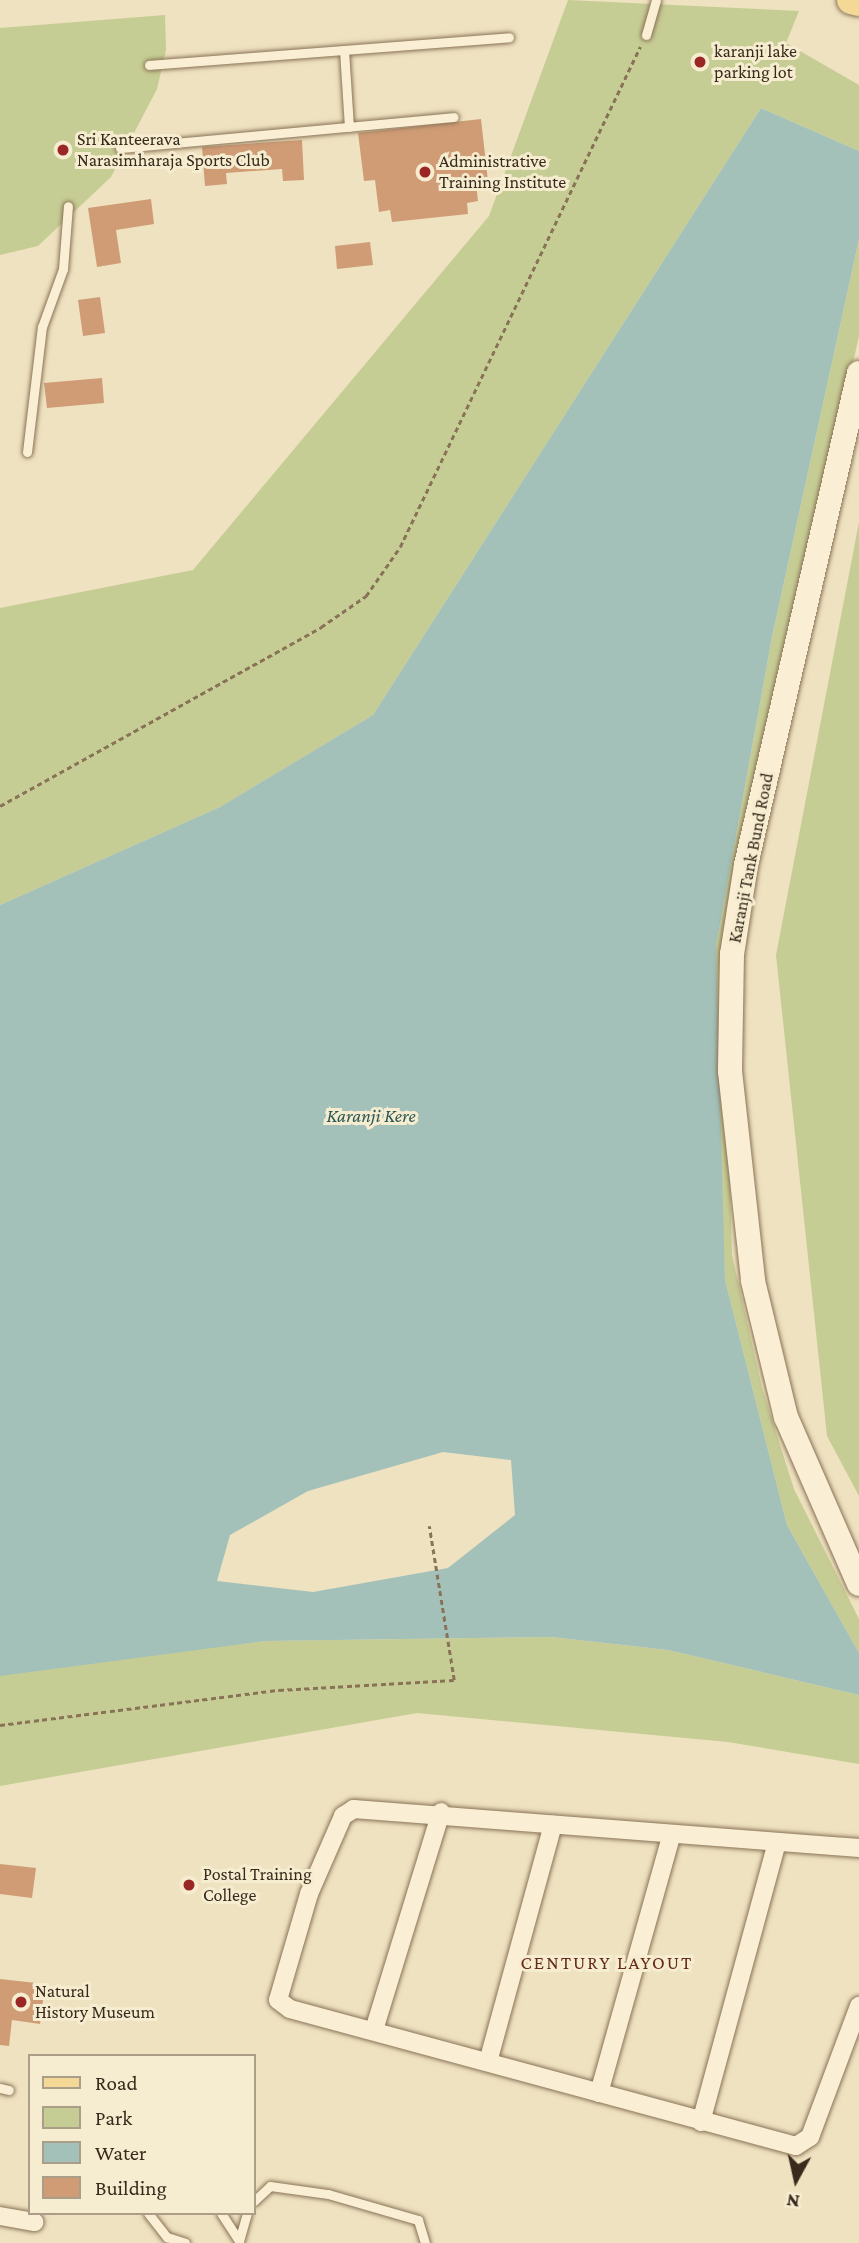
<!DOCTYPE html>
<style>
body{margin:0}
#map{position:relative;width:859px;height:2243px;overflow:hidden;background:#efe2c0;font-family:"Crimson Pro",serif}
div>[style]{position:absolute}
.green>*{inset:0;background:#c6cd94}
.water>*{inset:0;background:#a3c1b9}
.building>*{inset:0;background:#cf9c75}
.path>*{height:2.5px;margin-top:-1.25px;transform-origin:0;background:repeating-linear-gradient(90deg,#897357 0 5px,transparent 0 8.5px)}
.roads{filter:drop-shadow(0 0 2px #897357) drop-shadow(0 0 2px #897357)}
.lane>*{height:9px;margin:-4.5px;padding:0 4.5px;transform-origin:4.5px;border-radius:4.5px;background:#faefd4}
.street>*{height:18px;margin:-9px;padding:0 9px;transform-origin:9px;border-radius:9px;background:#faefd4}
.secondary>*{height:24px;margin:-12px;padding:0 12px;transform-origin:12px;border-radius:12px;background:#faefd4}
.primary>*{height:28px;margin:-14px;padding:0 14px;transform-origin:14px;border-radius:14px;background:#f4d996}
.dots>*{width:19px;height:19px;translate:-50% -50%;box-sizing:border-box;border:4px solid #f6ecd0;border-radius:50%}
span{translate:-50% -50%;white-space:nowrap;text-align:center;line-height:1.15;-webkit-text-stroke:6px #f6ecd0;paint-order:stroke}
.poi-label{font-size:18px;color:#382a1c}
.left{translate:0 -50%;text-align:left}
.street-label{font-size:18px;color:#382a1c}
.water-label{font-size:19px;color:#2b5856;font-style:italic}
.neighbourhood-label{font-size:19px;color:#662c1a;letter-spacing:2px}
.legend{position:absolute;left:28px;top:2054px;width:228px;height:161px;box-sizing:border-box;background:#f6ecd0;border:2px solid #aa9e88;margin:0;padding:9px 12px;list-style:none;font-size:21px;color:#382a1c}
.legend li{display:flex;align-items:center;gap:14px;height:35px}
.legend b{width:35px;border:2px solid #aa9e88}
.north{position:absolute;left:761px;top:2145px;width:70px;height:70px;-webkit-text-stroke:5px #f6ecd0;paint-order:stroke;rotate:188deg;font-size:19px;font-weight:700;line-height:28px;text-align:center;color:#382a1c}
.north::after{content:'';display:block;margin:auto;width:24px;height:32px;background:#382a1c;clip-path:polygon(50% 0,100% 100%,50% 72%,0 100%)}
</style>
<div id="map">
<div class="green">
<div style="clip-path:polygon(568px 0,799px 11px,786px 43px,859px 85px,859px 151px,761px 108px,373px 715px,220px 807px,0 905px,0 608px,193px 570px,489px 216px)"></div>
<div style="clip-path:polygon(165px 15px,166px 50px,157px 89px,111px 177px,38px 246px,0 255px,0 28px)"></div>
<div style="clip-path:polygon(859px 239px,859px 336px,723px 942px,732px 1255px,762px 1388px,794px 1489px,859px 1619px,859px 1653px,787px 1525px,725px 1280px,714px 1073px,716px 946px,772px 637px)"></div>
<div style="clip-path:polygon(859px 522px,859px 1496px,827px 1436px,776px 955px)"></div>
<div style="clip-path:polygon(551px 1637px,668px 1650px,859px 1695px,859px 1764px,728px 1742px,417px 1713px,0 1786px,0 1676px,27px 1668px,266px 1641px)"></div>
</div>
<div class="water">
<div style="clip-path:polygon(evenodd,761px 108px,859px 151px,859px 239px,772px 637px,716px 946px,725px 1280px,787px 1525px,859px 1653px,859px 1695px,668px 1650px,551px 1637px,266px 1641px,0 1676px,0 905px,220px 807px,373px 715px,761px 108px,443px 1452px,511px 1460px,515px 1515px,448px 1568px,313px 1592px,217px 1581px,230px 1535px,308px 1491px,443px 1452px)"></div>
</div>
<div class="building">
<div style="clip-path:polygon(481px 119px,488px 181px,476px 182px,478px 201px,467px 203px,468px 214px,392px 222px,390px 210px,379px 212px,375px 180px,364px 181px,358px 133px)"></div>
<div style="clip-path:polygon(302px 140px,304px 180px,283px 181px,282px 169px,226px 173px,227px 184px,205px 186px,202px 147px)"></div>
<div style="clip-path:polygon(151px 199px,154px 224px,116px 230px,121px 263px,97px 267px,88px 208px)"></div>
<div style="clip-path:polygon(370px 242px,373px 265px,337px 269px,335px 246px)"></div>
<div style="clip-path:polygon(100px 297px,105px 333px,83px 336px,78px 300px)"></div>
<div style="clip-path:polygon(102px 378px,104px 403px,47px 408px,44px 383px)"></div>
<div style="clip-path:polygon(0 1864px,36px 1868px,32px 1898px,0 1894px)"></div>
<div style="clip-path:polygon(0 1979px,45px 1984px,40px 2024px,12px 2020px,9px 2046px,0 2045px)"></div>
</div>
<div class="path">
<div style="left:0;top:806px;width:368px;rotate:-29.1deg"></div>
<div style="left:321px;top:627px;width:55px;rotate:-34.6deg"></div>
<div style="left:366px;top:596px;width:60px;rotate:-55.2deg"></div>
<div style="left:400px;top:547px;width:555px;rotate:-64.36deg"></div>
<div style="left:0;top:1725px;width:281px;rotate:-7.2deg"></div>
<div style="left:279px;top:1690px;width:175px;rotate:-3.3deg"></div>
<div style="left:454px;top:1680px;width:156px;rotate:-99.2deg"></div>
</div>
<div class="roads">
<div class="lane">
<div style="left:646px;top:35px;width:36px;rotate:-74deg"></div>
<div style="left:344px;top:50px;width:77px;rotate:86.3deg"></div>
<div style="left:149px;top:65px;width:361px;rotate:-4.4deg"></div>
<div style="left:120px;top:148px;width:335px;rotate:-5.3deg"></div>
<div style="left:27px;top:452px;width:126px;rotate:-83.2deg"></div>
<div style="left:42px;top:327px;width:62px;rotate:-70.1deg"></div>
<div style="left:63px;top:269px;width:63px;rotate:-85.5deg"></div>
<div style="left:0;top:2088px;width:9px;rotate:13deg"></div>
<div style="left:254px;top:2201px;width:22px;rotate:-43deg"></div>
<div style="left:270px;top:2186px;width:59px;rotate:7.9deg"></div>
<div style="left:328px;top:2194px;width:94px;rotate:16.1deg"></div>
<div style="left:418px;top:2220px;width:24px;rotate:73deg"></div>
<div style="left:148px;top:2213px;width:31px;rotate:52deg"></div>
<div style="left:167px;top:2237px;width:19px;rotate:18deg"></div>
<div style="left:221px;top:2213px;width:33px;rotate:57deg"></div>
<div style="left:239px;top:2241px;width:29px;rotate:-74deg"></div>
</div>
<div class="street">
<div style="left:859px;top:1848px;width:507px;rotate:-175.58deg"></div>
<div style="left:354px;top:1809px;width:13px;rotate:148deg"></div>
<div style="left:343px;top:1816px;width:85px;rotate:113.6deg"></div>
<div style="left:309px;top:1894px;width:110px;rotate:106.3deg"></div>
<div style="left:278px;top:2000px;width:15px;rotate:37deg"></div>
<div style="left:290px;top:2009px;width:524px;rotate:15.15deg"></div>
<div style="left:796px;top:2146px;width:17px;rotate:-33deg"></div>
<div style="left:810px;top:2137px;width:140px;rotate:-69.5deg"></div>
<div style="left:374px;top:2030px;width:228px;rotate:-72.9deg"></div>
<div style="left:488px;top:2062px;width:246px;rotate:-74.7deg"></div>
<div style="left:599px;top:2093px;width:266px;rotate:-74.3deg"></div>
<div style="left:701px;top:2122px;width:289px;rotate:-74.8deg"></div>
<div style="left:0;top:2216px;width:35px;rotate:10deg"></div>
</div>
<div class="secondary">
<div style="left:859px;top:373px;width:505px;rotate:102.94deg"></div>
<div style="left:746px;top:865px;width:90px;rotate:98.9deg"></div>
<div style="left:732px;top:954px;width:117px;rotate:91deg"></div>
<div style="left:730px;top:1071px;width:211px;rotate:83.7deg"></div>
<div style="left:753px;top:1281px;width:140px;rotate:76.4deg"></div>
<div style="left:786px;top:1417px;width:182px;rotate:66.4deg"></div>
</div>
<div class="primary">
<div style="left:851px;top:0;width:8px;rotate:14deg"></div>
</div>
</div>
<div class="dots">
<div style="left:700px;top:62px;background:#9a2726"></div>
<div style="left:63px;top:150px;background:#9a2726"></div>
<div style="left:425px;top:172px;background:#9a2726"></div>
<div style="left:189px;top:1885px;background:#9a2726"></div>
<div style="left:21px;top:2002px;background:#9a2726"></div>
</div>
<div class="poi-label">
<span class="left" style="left:714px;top:62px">karanji lake<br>parking lot</span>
<span class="left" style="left:77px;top:150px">Sri Kanteerava<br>Narasimharaja Sports Club</span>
<span class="left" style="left:439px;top:172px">Administrative<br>Training Institute</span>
<span class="left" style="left:203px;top:1885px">Postal Training<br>College</span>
<span class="left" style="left:35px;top:2002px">Natural<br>History Museum</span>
</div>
<div class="street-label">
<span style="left:751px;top:858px;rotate:-79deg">Karanji Tank Bund Road</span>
</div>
<div class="water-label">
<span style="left:371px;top:1116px">Karanji Kere</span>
</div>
<div class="neighbourhood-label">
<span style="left:607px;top:1963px">CENTURY LAYOUT</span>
</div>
<ul class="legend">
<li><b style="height:9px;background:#f4d996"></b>Road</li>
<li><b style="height:19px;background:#c6cd94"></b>Park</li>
<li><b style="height:19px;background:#a3c1b9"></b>Water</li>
<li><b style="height:19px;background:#cf9c75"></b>Building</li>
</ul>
<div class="north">N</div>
</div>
